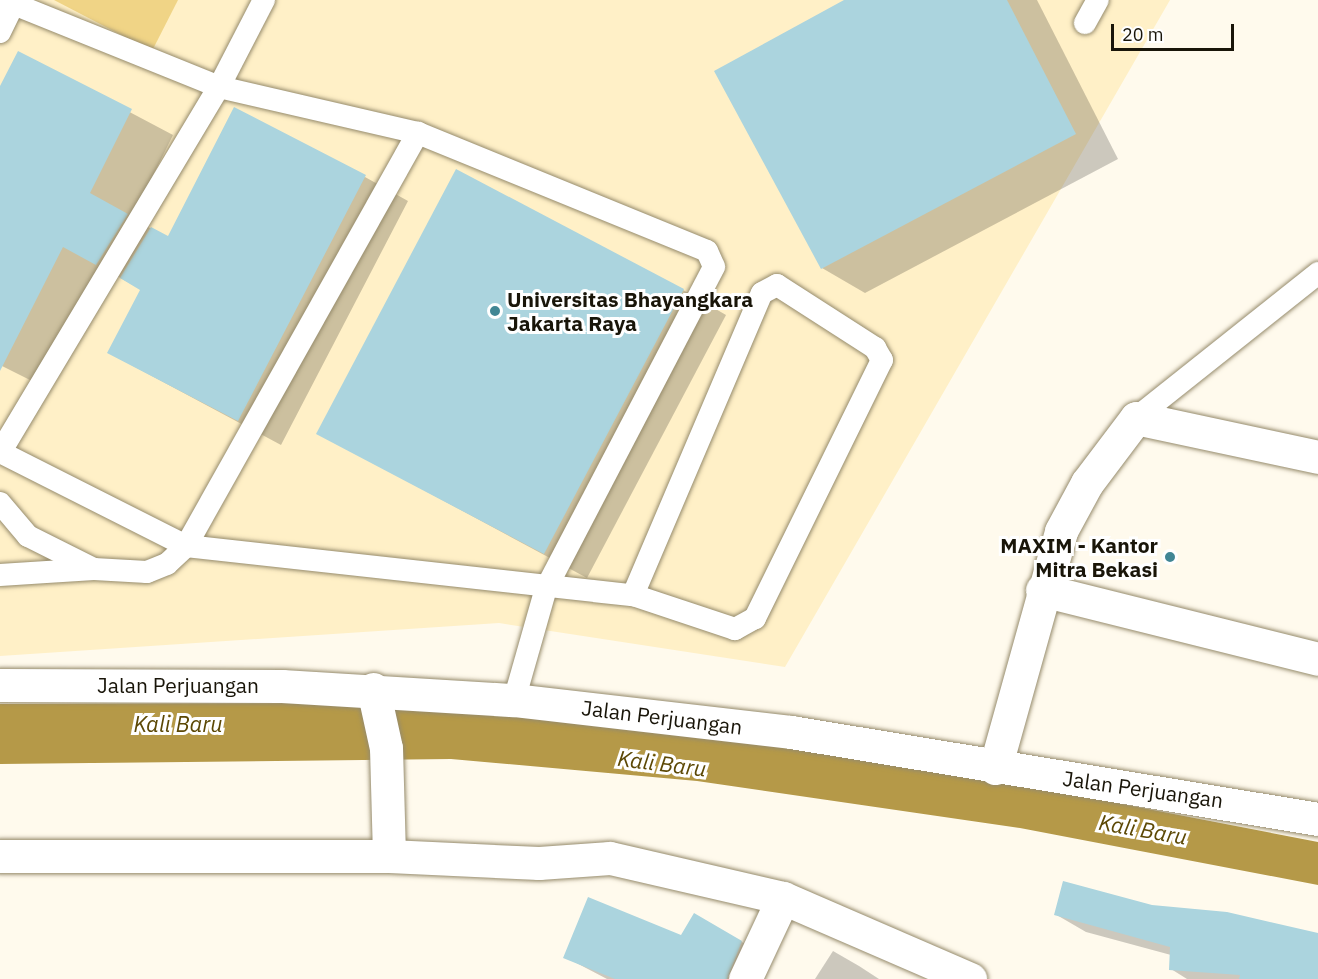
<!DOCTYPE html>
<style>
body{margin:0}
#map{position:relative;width:1318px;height:979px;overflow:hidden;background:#fffaed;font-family:"IBM Plex Sans",sans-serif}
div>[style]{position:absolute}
.built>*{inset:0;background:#fff0c7}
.green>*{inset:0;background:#f0d486}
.water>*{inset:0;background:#b59948}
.shadow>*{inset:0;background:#0003}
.building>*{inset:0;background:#abd4de}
.roads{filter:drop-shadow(0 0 2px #968b6c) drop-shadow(0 0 2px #968b6c)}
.service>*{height:22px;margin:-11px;padding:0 11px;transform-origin:11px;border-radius:11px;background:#fff}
.minor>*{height:33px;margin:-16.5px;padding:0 16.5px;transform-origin:16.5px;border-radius:16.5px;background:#fff}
.primary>*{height:33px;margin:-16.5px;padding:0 16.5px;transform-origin:16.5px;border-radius:16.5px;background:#fff}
.dots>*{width:16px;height:16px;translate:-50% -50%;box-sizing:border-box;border:3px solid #fff;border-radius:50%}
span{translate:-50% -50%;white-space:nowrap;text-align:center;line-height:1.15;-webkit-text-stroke:6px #fff;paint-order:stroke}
.poi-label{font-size:21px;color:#191509;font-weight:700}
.left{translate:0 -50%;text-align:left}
.right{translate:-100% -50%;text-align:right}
.street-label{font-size:21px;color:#191509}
.water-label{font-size:22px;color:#5c4805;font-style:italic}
.scale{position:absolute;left:1111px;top:24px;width:123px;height:27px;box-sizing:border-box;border:3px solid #191509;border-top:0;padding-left:8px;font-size:18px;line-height:21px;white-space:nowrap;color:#191509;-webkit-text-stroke:4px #fff;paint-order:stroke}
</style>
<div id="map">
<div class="built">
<div style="clip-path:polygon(0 0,1170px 0,785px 667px,499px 623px,0 656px)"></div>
</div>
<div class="green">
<div style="clip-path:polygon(54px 0,178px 0,152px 51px)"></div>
</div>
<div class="water">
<div style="clip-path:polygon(337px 703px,475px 709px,740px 739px,1024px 785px,1318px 842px,1318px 885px,1020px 828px,697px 781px,451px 759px,0 764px,0 704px)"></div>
</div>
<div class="shadow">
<div style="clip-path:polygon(847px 0,1037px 0,1118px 159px,865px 293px,822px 268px)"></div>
<div style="clip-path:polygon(18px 53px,173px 135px,132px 218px,168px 238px,365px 177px,408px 201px,281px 445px,109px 353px,142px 290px,106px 270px,46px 388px,0 365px,0 89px)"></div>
<div style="clip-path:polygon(683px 290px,726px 315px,587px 578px,318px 433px)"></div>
<div style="clip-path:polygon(1151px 907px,1318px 934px,1318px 979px,1187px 979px,1171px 969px,1171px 955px,1086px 932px,1055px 914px)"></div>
<div style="clip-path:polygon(695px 915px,768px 957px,759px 979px,607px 979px,565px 957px,682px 937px)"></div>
<div style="clip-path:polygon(833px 951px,859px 966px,879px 979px,815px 979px)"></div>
</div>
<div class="building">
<div style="clip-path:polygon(844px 0,1007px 0,1076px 134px,821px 269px,714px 71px)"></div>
<div style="clip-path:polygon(18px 51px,132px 109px,90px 193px,128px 214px,96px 265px,63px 247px,0 371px,0 86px)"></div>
<div style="clip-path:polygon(234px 107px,366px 175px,238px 421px,107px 353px,140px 290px,120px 278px,151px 227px,168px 236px)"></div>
<div style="clip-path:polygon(456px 169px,684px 289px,544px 554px,316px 434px)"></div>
<div style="clip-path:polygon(1063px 881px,1152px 905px,1227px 912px,1318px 933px,1318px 979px,1239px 979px,1240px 975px,1169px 970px,1170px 947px,1054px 915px)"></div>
<div style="clip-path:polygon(588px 897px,681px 935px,694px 913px,742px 941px,727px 979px,615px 979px,563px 958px)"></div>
</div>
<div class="roads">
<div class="service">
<div style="left:4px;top:0;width:232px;rotate:22deg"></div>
<div style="left:219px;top:87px;width:204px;rotate:13deg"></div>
<div style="left:418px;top:133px;width:312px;rotate:22.2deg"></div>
<div style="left:707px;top:251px;width:17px;rotate:66deg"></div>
<div style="left:714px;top:267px;width:362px;rotate:117.6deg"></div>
<div style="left:546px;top:588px;width:116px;rotate:105.9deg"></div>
<div style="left:1085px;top:23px;width:26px;rotate:-61deg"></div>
<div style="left:0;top:32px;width:30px;rotate:-64deg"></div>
<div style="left:777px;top:285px;width:117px;rotate:32.7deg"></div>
<div style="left:875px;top:348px;width:14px;rotate:60deg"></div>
<div style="left:882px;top:360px;width:288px;rotate:116.2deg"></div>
<div style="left:755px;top:618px;width:23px;rotate:151deg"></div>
<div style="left:735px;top:629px;width:108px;rotate:-161.6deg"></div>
<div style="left:633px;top:595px;width:328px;rotate:-66.9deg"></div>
<div style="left:762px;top:293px;width:17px;rotate:-28deg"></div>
<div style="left:1136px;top:418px;width:233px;rotate:-38.5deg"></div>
<div style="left:1px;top:451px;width:424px;rotate:-59.1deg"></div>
<div style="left:219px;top:87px;width:98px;rotate:-62.7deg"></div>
<div style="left:0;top:452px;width:208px;rotate:26.8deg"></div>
<div style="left:186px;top:546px;width:450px;rotate:6.3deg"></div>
<div style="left:0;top:503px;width:43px;rotate:49.7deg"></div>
<div style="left:28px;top:536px;width:72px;rotate:26.6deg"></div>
<div style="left:0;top:575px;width:94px;rotate:-3.7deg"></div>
<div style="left:94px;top:569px;width:53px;rotate:3.2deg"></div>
<div style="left:147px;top:572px;width:22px;rotate:-22deg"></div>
<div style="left:167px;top:564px;width:26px;rotate:-43deg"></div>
<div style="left:186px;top:546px;width:474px;rotate:-60.7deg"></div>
</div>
<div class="minor">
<div style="left:1042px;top:590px;width:284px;rotate:14deg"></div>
<div style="left:995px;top:768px;width:246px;rotate:-74.4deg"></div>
<div style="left:1061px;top:531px;width:55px;rotate:-61.6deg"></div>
<div style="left:1087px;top:483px;width:81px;rotate:-53deg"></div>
<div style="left:1136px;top:418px;width:186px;rotate:12.1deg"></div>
<div style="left:745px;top:979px;width:89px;rotate:-64.9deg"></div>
</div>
<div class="primary">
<div style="left:0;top:685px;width:282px;rotate:0.2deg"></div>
<div style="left:282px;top:686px;width:232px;rotate:3.5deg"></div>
<div style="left:514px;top:700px;width:279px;rotate:6.6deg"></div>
<div style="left:791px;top:732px;width:534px;rotate:9.37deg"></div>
<div style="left:373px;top:689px;width:60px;rotate:77.6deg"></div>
<div style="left:386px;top:748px;width:108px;rotate:88.4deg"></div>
<div style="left:0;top:856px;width:389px"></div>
<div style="left:389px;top:856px;width:150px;rotate:2.7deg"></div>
<div style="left:539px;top:863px;width:71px;rotate:-4deg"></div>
<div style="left:610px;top:858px;width:178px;rotate:13deg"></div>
<div style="left:783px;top:898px;width:204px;rotate:23.4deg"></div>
</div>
</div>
<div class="dots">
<div style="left:495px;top:311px;background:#418694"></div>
<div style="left:1170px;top:557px;background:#418694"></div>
</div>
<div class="poi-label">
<span class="left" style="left:507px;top:311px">Universitas Bhayangkara<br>Jakarta Raya</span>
<span class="right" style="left:1158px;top:557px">MAXIM - Kantor<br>Mitra Bekasi</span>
</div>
<div class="street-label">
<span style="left:178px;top:685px">Jalan Perjuangan</span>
<span style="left:662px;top:717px;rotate:7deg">Jalan Perjuangan</span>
<span style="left:1143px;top:789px;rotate:8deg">Jalan Perjuangan</span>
</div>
<div class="water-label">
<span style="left:178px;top:724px">Kali Baru</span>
<span style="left:662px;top:763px;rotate:7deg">Kali Baru</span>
<span style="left:1143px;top:829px;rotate:10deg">Kali Baru</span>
</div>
<div class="scale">20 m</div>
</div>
